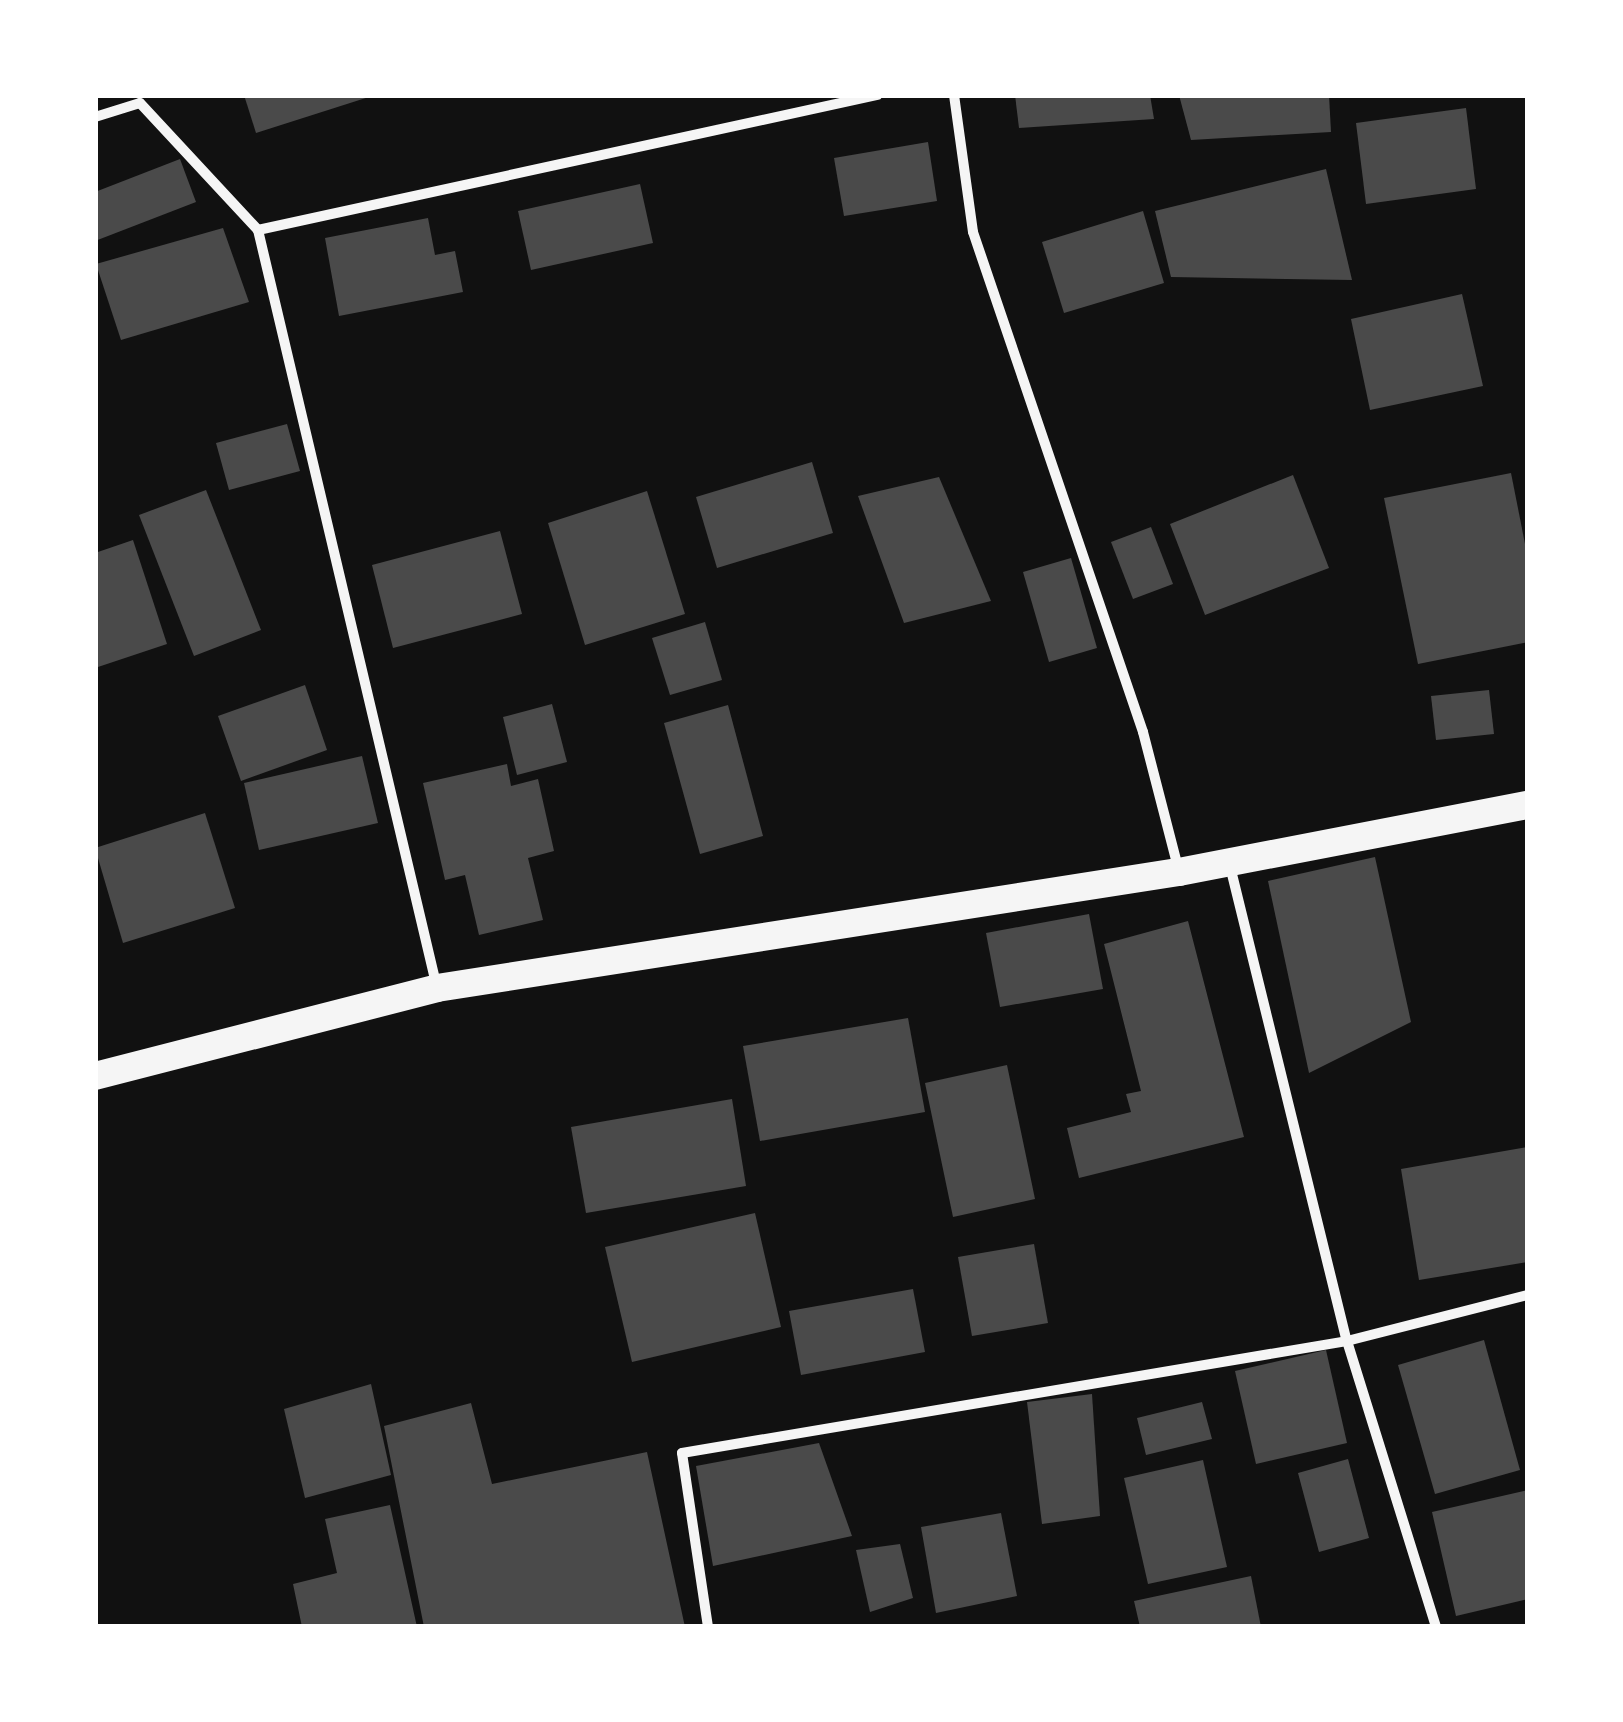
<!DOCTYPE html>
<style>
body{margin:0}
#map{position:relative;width:1623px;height:1722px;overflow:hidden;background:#111;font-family:"Asap Condensed",sans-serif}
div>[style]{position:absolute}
.building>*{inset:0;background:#4a4a4a}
.minor>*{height:10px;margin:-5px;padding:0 5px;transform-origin:5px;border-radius:5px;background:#f5f5f5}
.trunk>*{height:28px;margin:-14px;padding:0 14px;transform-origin:14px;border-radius:14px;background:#f5f5f5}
span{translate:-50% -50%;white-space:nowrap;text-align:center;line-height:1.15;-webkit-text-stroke:9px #fff;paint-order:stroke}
.frame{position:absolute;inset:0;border:98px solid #fff;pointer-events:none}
</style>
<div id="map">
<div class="building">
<div style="clip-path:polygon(244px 95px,372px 95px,372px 96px,256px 133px)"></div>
<div style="clip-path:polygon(1015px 95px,1150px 95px,1154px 119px,1019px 128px)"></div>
<div style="clip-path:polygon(1179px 95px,1329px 95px,1331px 132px,1191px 140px)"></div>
<div style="clip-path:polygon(1466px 108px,1476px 189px,1366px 204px,1356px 123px)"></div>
<div style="clip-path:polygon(928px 142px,937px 201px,844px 216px,834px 158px)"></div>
<div style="clip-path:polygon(180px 159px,196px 202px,95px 241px,95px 192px)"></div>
<div style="clip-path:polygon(1326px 169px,1352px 280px,1171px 277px,1155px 211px)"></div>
<div style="clip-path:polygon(640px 184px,653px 243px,531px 270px,518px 211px)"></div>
<div style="clip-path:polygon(1143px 211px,1164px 283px,1064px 313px,1042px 242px)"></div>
<div style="clip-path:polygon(428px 218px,435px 255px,455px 251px,463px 292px,339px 316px,325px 238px)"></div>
<div style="clip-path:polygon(223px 228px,249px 302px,121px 340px,96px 264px)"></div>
<div style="clip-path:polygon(1462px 294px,1483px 386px,1370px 410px,1351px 319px)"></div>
<div style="clip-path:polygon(287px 424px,300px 471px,229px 490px,216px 443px)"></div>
<div style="clip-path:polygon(812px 462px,833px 533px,717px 568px,696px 497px)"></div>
<div style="clip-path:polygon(1511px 473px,1528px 559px,1528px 642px,1418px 664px,1384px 498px)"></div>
<div style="clip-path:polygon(1293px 475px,1329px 568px,1205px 615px,1170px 524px)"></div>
<div style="clip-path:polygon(939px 477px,991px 601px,904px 623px,858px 496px)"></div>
<div style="clip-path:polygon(206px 490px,261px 630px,194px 656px,139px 515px)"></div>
<div style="clip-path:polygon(647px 491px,685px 614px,585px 645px,548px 523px)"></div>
<div style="clip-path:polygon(1151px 527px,1173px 584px,1133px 599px,1111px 542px)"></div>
<div style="clip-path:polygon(500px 531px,522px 614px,393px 648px,372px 565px)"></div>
<div style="clip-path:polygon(133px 540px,167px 644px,95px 668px,95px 553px)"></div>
<div style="clip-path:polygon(1071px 558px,1097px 648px,1049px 662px,1023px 572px)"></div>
<div style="clip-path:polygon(705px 622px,722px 680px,670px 695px,652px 638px)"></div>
<div style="clip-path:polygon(305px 685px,327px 750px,241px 781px,218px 716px)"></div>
<div style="clip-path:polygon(1489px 690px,1494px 734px,1436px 740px,1431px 696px)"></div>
<div style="clip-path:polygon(552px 704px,567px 762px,517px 775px,503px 717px)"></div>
<div style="clip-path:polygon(728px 705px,763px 836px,700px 854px,664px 723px)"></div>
<div style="clip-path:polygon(362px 756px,378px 823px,259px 850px,244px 783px)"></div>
<div style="clip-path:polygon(507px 764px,511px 786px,538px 779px,554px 851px,528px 858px,543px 920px,479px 935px,465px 875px,445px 880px,423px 783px)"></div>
<div style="clip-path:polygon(205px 813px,235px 908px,123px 943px,95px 848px)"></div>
<div style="clip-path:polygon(1375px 857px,1411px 1022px,1309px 1073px,1268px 881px)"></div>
<div style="clip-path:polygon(1089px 914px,1103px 989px,1000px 1007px,986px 933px)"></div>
<div style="clip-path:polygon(1188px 921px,1244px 1137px,1079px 1178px,1067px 1128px,1131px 1112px,1126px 1094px,1141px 1091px,1104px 944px)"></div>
<div style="clip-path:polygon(908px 1018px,925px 1112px,760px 1141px,743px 1046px)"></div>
<div style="clip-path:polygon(1007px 1065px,1035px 1199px,953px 1217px,925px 1083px)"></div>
<div style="clip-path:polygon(732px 1099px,746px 1186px,586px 1213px,571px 1127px)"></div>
<div style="clip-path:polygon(1528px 1147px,1528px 1262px,1419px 1280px,1401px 1169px)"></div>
<div style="clip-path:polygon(755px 1213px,781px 1327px,632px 1362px,605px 1247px)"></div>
<div style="clip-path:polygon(1034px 1244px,1048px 1323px,972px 1336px,958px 1257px)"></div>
<div style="clip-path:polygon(913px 1289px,925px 1352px,801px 1375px,789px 1311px)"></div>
<div style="clip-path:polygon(1484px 1340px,1520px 1470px,1435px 1494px,1398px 1365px)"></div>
<div style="clip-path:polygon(1326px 1350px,1347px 1443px,1256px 1464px,1235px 1371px)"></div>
<div style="clip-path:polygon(371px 1384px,391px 1475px,305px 1498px,284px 1409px)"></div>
<div style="clip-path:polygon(1092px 1394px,1100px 1516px,1042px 1524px,1027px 1402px)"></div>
<div style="clip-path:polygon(1202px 1402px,1212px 1439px,1146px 1455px,1137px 1418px)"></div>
<div style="clip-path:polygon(471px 1403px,492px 1484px,647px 1452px,685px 1627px,424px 1627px,384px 1426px)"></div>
<div style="clip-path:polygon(819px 1443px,852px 1536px,713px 1566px,696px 1466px)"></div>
<div style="clip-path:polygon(1348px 1459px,1369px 1538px,1319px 1552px,1298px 1473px)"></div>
<div style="clip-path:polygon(1203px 1460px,1227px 1567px,1148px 1584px,1124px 1478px)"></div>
<div style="clip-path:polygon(1528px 1490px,1528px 1599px,1456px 1616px,1432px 1512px)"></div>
<div style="clip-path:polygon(390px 1505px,417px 1627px,302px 1627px,293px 1584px,337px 1573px,325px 1519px)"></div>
<div style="clip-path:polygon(1001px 1513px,1017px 1596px,936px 1613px,921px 1527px)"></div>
<div style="clip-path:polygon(900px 1544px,913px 1598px,870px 1612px,856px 1550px)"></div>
<div style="clip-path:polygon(1251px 1576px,1261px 1627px,1140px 1627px,1134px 1601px)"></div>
</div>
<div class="minor">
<div style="left:954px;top:95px;width:138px;rotate:82.1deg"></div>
<div style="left:973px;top:232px;width:528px;rotate:71.22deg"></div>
<div style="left:1143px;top:732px;width:144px;rotate:75.5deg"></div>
<div style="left:95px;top:117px;width:47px;rotate:-17.3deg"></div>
<div style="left:140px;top:103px;width:173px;rotate:47.1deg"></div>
<div style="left:258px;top:230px;width:634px;rotate:-12.3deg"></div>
<div style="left:258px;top:230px;width:779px;rotate:76.71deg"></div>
<div style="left:1230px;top:866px;width:489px;rotate:76.2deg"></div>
<div style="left:1347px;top:1341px;width:300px;rotate:72.7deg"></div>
<div style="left:708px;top:1627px;width:176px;rotate:-98.5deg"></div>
<div style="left:682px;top:1453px;width:674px;rotate:-9.56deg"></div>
<div style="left:1347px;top:1341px;width:187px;rotate:-14.3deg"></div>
</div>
<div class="trunk">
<div style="left:95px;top:1076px;width:353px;rotate:-14.4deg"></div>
<div style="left:437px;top:988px;width:751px;rotate:-8.89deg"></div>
<div style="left:1179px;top:872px;width:355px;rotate:-10.9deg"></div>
</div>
<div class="frame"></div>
</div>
